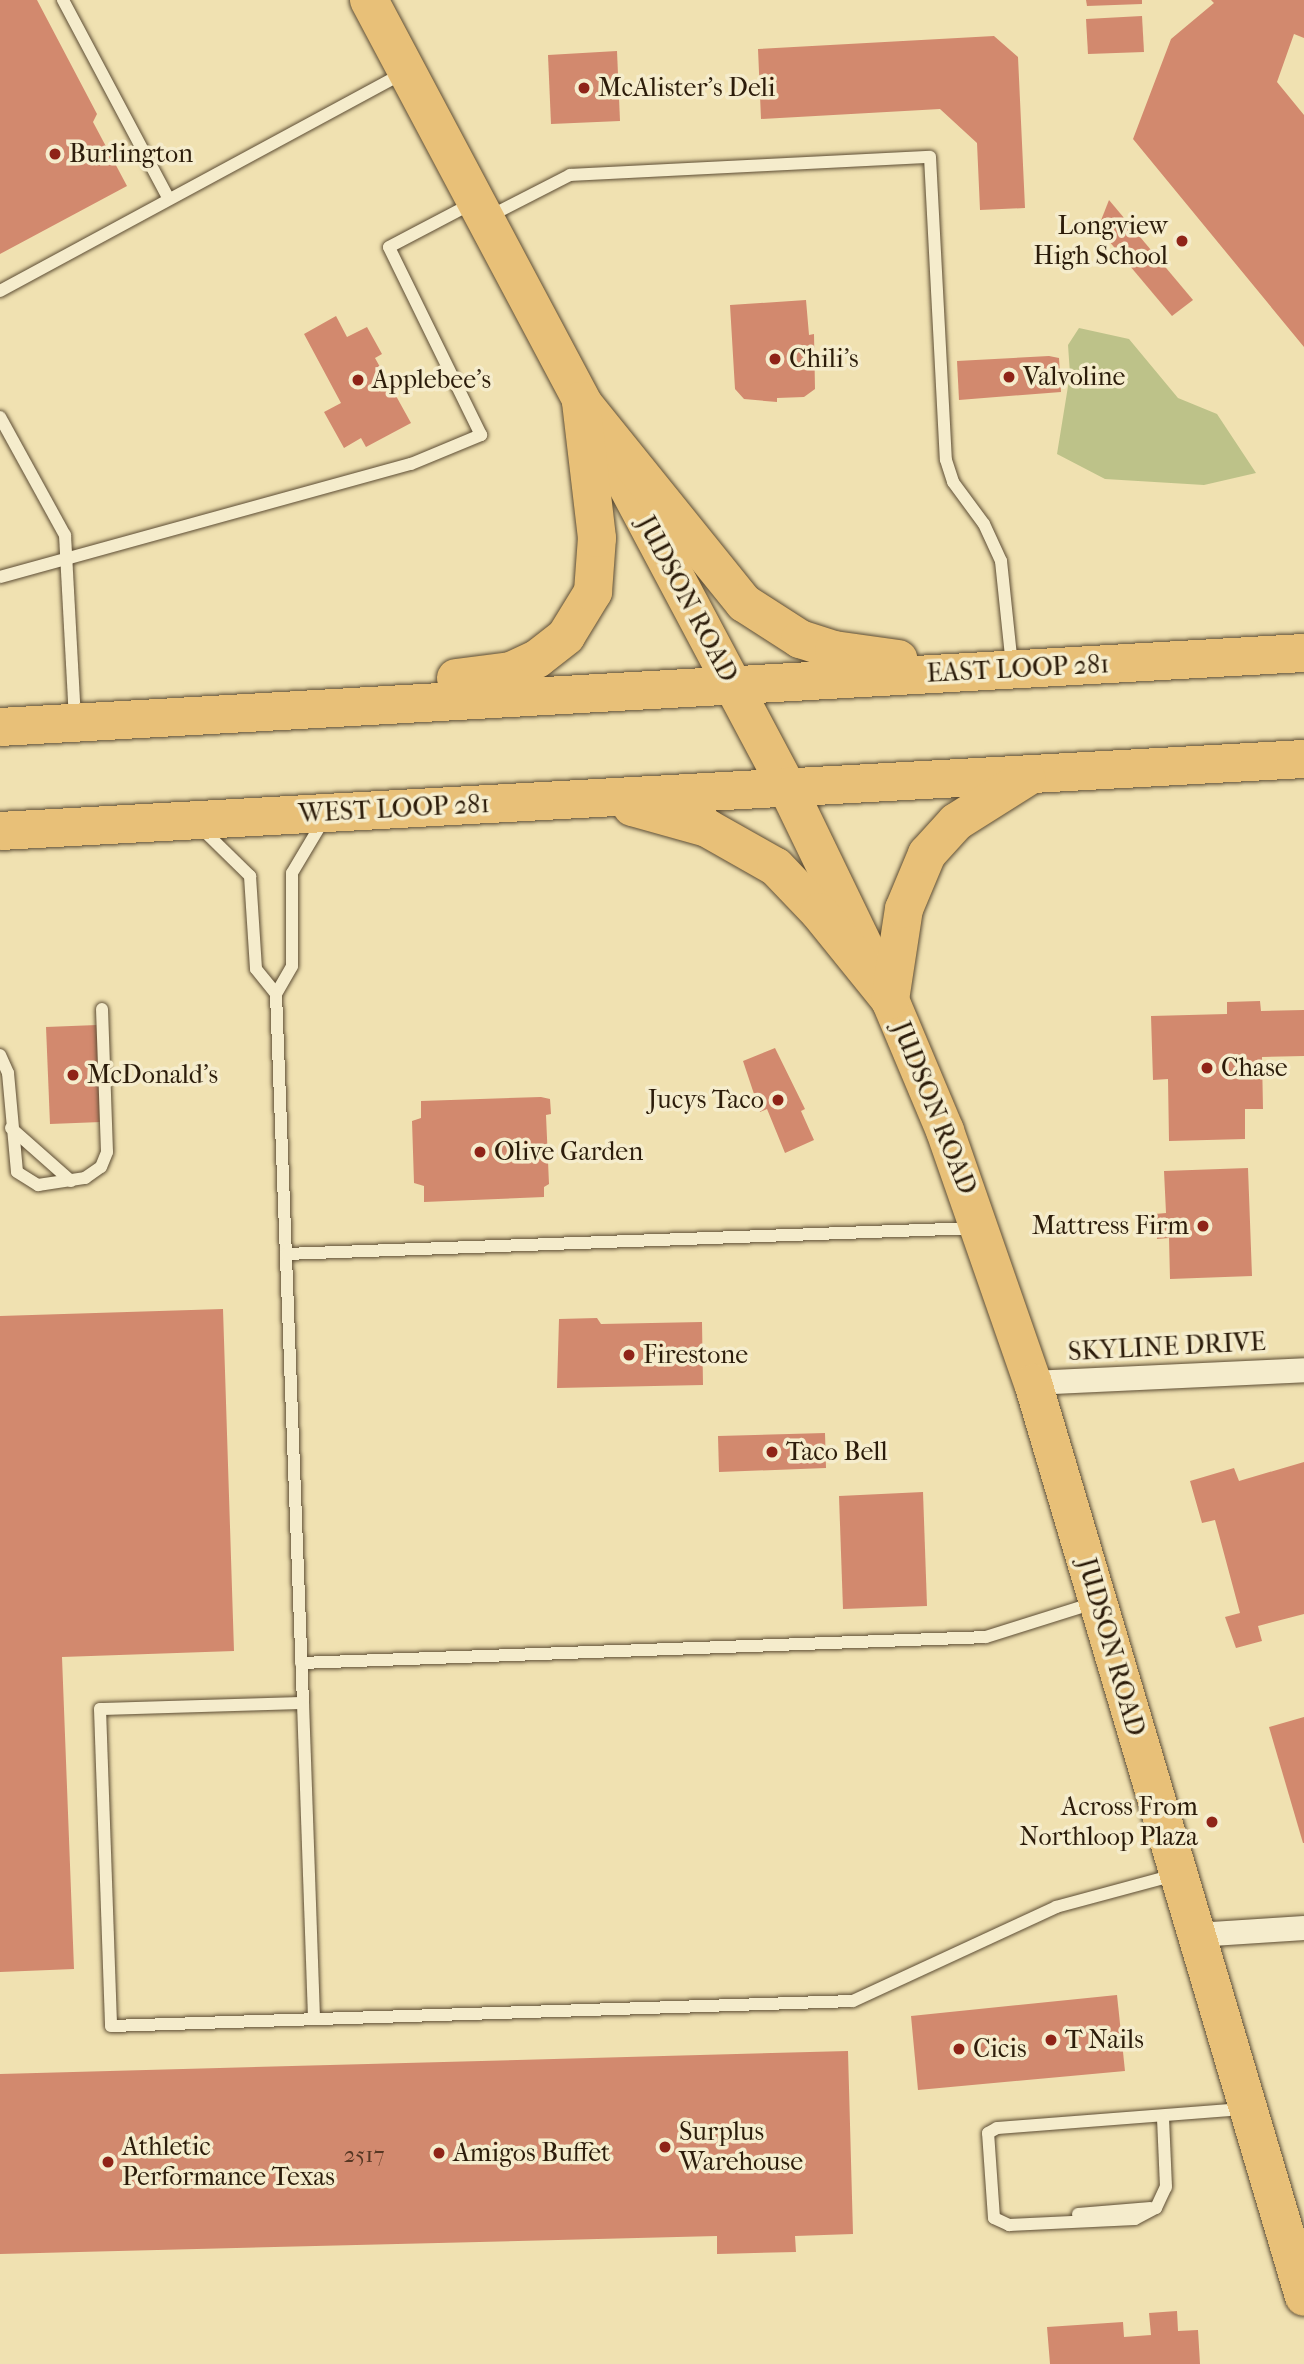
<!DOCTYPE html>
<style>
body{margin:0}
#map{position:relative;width:1304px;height:2364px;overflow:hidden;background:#f0e1b1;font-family:"IM FELL French Canon",serif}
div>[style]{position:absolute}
.green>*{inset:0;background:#bdc289}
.building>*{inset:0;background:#d2896e}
.roads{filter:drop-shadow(0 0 2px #5d4d34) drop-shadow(0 0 2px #5d4d34)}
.service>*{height:12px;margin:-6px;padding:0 6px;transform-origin:6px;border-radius:6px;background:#f5eccc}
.minor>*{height:24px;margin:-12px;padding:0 12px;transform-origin:12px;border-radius:12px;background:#f5eccc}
.primary>*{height:38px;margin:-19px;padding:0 19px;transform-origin:19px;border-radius:19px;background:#e8c078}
.trunk>*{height:38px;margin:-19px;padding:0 19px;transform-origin:19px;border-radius:19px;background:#e8c078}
.dots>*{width:19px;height:19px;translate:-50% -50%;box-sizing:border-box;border:4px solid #f5eccc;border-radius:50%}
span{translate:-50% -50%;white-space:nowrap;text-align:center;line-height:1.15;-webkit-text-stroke:7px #f5eccc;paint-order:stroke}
.number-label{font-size:23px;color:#563723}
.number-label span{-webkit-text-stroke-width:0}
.poi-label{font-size:26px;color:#2c1c0a}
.left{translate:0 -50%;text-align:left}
.right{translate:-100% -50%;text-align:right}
.street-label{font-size:26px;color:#2c1c0a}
</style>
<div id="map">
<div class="green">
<div style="clip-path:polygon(1079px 328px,1129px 339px,1178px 398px,1217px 414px,1256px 473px,1204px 485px,1105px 479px,1057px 454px,1070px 374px,1068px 345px)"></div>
</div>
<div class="building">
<div style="clip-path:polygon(0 0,37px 0,97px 114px,93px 122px,127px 186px,0 254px)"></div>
<div style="clip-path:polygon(1086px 0,1142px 0,1142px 4px,1087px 6px)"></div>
<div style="clip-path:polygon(1211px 0,1304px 0,1304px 38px,1294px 34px,1277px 82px,1304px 115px,1304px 347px,1133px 139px,1171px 39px,1214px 3px)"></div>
<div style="clip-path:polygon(1142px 16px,1144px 52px,1088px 54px,1086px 19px)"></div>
<div style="clip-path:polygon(994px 36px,1018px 57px,1025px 208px,980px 210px,977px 143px,940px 109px,761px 119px,758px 49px)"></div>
<div style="clip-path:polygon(617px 51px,620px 121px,551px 124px,548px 55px)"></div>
<div style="clip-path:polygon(1109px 200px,1193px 300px,1172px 316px,1098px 228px)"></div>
<div style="clip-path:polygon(806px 300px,809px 335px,814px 334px,815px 389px,804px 397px,777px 398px,777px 402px,744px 399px,735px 389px,730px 305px)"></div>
<div style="clip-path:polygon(336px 316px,347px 337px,367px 327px,382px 354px,375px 358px,411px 423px,366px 447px,361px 438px,344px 448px,324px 412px,341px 403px,304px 334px)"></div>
<div style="clip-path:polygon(1049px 356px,1059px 358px,1061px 392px,959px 400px,957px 361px)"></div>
<div style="clip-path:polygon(1260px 1001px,1261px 1011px,1304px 1010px,1304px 1056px,1262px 1057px,1263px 1109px,1245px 1109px,1245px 1139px,1169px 1141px,1168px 1079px,1153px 1080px,1151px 1016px,1227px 1014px,1227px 1002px)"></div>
<div style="clip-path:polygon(97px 1025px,101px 1122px,50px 1124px,46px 1027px)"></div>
<div style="clip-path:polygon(775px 1048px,805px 1109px,801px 1111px,814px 1140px,785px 1153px,767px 1109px,760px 1112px,743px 1061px)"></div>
<div style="clip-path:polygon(541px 1097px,550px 1099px,551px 1114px,546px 1115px,549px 1184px,544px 1187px,544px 1197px,424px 1202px,424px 1186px,414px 1183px,412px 1121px,421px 1118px,421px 1101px)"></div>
<div style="clip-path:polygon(1248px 1168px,1252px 1276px,1170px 1279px,1169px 1238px,1157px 1239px,1155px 1214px,1166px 1213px,1164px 1171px)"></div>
<div style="clip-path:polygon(223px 1309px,234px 1651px,62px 1657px,74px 1969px,0 1972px,0 1316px)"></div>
<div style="clip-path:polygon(597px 1318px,601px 1324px,702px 1322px,703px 1385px,557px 1388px,559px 1319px)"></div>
<div style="clip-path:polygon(825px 1433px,826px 1468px,719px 1472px,718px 1436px)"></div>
<div style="clip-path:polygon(1304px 1462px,1304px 1614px,1258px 1626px,1262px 1641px,1236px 1648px,1225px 1617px,1240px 1613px,1215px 1520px,1202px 1523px,1190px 1481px,1234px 1468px,1239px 1481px)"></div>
<div style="clip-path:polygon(923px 1492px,927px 1606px,843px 1609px,839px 1496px)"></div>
<div style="clip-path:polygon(1304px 1717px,1304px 1843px,1303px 1843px,1269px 1727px)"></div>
<div style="clip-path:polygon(1117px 1995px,1125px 2071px,918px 2090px,911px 2016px)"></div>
<div style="clip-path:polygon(848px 2051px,853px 2234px,795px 2236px,796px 2252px,717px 2254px,717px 2236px,0 2254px,0 2074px)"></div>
<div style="clip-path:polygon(1177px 2311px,1178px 2331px,1198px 2330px,1200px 2364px,1050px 2364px,1047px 2327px,1123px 2322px,1124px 2337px,1151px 2335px,1149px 2313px)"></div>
</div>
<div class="roads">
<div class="service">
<div style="left:63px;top:0;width:225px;rotate:62deg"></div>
<div style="left:490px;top:216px;width:90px;rotate:-27.1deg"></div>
<div style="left:570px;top:175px;width:360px;rotate:-2.9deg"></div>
<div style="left:930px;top:157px;width:303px;rotate:87deg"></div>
<div style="left:946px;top:460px;width:23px;rotate:72deg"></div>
<div style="left:953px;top:482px;width:52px;rotate:53.6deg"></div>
<div style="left:984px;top:524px;width:41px;rotate:65.3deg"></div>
<div style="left:1001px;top:561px;width:105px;rotate:84deg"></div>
<div style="left:0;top:291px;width:458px;rotate:-28.4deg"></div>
<div style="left:0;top:417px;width:135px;rotate:61.2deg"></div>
<div style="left:65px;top:535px;width:183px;rotate:86.9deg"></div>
<div style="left:0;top:577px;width:426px;rotate:-15.4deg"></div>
<div style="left:411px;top:464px;width:76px;rotate:-22.5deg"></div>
<div style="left:481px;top:435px;width:209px;rotate:-116.1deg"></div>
<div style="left:389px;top:247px;width:93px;rotate:-27.7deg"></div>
<div style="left:201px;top:828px;width:69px;rotate:44.4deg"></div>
<div style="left:250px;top:876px;width:93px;rotate:86.3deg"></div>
<div style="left:256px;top:969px;width:32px;rotate:51deg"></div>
<div style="left:276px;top:994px;width:32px;rotate:-60deg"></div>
<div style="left:292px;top:966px;width:93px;rotate:-90deg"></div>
<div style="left:292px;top:873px;width:61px;rotate:-59.2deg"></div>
<div style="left:276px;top:994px;width:710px;rotate:87.82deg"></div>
<div style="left:303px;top:1703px;width:203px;rotate:178.3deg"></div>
<div style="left:100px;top:1709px;width:317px;rotate:88deg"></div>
<div style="left:111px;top:2026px;width:742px;rotate:-1.93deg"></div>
<div style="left:853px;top:2001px;width:224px;rotate:-24.8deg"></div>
<div style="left:1056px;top:1907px;width:123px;rotate:-15.1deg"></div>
<div style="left:0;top:1055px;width:20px;rotate:66deg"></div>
<div style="left:8px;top:1073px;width:99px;rotate:84.8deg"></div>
<div style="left:17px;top:1172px;width:25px;rotate:32deg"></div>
<div style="left:38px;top:1185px;width:48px;rotate:-8.5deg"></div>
<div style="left:85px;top:1178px;width:19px;rotate:-35deg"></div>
<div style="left:101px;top:1167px;width:16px;rotate:-68deg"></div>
<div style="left:107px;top:1152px;width:143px;rotate:-92deg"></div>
<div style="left:11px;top:1128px;width:80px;rotate:41.5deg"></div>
<div style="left:286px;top:1254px;width:688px;rotate:-2.16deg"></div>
<div style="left:301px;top:1663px;width:685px;rotate:-2.17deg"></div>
<div style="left:986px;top:1637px;width:113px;rotate:-17.5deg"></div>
<div style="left:303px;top:1703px;width:316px;rotate:88deg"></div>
<div style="left:1078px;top:2214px;width:73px;rotate:-4.7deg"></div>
<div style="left:994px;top:2218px;width:85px;rotate:-94deg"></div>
<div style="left:988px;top:2133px;width:10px;rotate:-29deg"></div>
<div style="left:997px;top:2128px;width:247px;rotate:-4.4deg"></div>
<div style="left:994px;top:2218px;width:17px;rotate:25deg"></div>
<div style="left:1009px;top:2225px;width:126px;rotate:-2.7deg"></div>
<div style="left:1135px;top:2219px;width:24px;rotate:-28deg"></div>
<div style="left:1156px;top:2208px;width:23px;rotate:-65deg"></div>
<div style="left:1166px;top:2187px;width:69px;rotate:-92.5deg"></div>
</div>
<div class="minor">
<div style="left:1033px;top:1383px;width:271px;rotate:-2.7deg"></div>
<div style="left:1197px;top:1935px;width:107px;rotate:-3.7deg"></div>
</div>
<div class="primary">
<div style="left:369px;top:0;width:891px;rotate:62.03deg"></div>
<div style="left:787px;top:787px;width:237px;rotate:64.2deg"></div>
<div style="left:890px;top:1000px;width:142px;rotate:67.2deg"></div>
<div style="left:945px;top:1131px;width:267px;rotate:70.8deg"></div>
<div style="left:1033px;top:1383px;width:953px;rotate:73.48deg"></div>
</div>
<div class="trunk">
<div style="left:581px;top:401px;width:260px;rotate:51.1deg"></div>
<div style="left:744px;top:603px;width:67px;rotate:32.7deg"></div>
<div style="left:800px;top:639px;width:36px;rotate:18deg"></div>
<div style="left:834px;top:650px;width:65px;rotate:8deg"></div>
<div style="left:456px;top:678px;width:55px;rotate:-7.3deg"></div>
<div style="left:511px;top:671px;width:29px;rotate:-25deg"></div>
<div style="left:537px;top:659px;width:37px;rotate:-38deg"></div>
<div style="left:566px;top:636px;width:52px;rotate:-58.5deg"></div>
<div style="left:593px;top:592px;width:54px;rotate:-85.8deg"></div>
<div style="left:597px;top:538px;width:138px;rotate:-96.7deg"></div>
<div style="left:0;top:727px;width:1306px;rotate:-3.25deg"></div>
<div style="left:632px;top:807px;width:78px;rotate:15.6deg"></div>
<div style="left:707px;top:828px;width:79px;rotate:29.5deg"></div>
<div style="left:776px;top:867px;width:62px;rotate:46.3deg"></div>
<div style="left:819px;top:912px;width:113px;rotate:51.1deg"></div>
<div style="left:0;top:831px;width:1306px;rotate:-3.16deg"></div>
<div style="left:890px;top:1000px;width:92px;rotate:-81.3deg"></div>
<div style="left:904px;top:909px;width:60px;rotate:-67.3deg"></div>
<div style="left:927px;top:854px;width:43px;rotate:-47.8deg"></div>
<div style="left:956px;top:822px;width:83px;rotate:-32.2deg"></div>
</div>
</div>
<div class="dots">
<div style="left:584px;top:88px;background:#8f2418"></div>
<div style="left:55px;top:154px;background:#8f2418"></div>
<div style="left:1182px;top:241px;background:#8f2418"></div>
<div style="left:775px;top:359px;background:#8f2418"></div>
<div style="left:1009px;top:377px;background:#8f2418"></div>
<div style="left:358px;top:380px;background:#8f2418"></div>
<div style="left:1207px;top:1068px;background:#8f2418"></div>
<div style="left:73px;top:1075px;background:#8f2418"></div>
<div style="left:778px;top:1100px;background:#8f2418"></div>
<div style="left:480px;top:1152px;background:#8f2418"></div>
<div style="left:1203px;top:1226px;background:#8f2418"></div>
<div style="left:629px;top:1355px;background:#8f2418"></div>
<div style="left:772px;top:1452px;background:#8f2418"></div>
<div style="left:1212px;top:1822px;background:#8f2418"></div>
<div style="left:1051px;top:2040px;background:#8f2418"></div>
<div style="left:959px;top:2049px;background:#8f2418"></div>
<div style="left:665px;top:2147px;background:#8f2418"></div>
<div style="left:439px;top:2153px;background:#8f2418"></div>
<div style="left:108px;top:2162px;background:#8f2418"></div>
</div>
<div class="number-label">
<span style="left:364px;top:2155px">2517</span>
</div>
<div class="poi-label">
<span class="left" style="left:598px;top:88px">McAlister's Deli</span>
<span class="left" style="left:69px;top:154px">Burlington</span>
<span class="right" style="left:1168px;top:241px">Longview<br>High School</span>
<span class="left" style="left:789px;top:359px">Chili's</span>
<span class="left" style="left:1023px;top:377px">Valvoline</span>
<span class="left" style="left:372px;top:380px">Applebee's</span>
<span class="left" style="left:1221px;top:1068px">Chase</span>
<span class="left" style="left:87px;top:1075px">McDonald's</span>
<span class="right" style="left:764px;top:1100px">Jucys Taco</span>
<span class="left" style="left:494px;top:1152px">Olive Garden</span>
<span class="right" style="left:1189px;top:1226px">Mattress Firm</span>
<span class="left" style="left:643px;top:1355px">Firestone</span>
<span class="left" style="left:786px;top:1452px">Taco Bell</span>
<span class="right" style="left:1198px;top:1822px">Across From<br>Northloop Plaza</span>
<span class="left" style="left:1065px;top:2040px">T Nails</span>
<span class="left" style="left:973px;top:2049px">Cicis</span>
<span class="left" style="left:679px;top:2147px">Surplus<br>Warehouse</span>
<span class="left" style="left:122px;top:2162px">Athletic<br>Performance Texas</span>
<span class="left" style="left:453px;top:2153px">Amigos Buffet</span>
</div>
<div class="street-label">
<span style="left:687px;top:599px;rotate:62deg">JUDSON ROAD</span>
<span style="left:1018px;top:669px;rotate:-3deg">EAST LOOP 281</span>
<span style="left:394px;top:809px;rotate:-3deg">WEST LOOP 281</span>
<span style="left:934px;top:1108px;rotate:68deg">JUDSON ROAD</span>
<span style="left:1167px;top:1347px;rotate:-3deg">SKYLINE DRIVE</span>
<span style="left:1111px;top:1647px;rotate:74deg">JUDSON ROAD</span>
</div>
</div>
